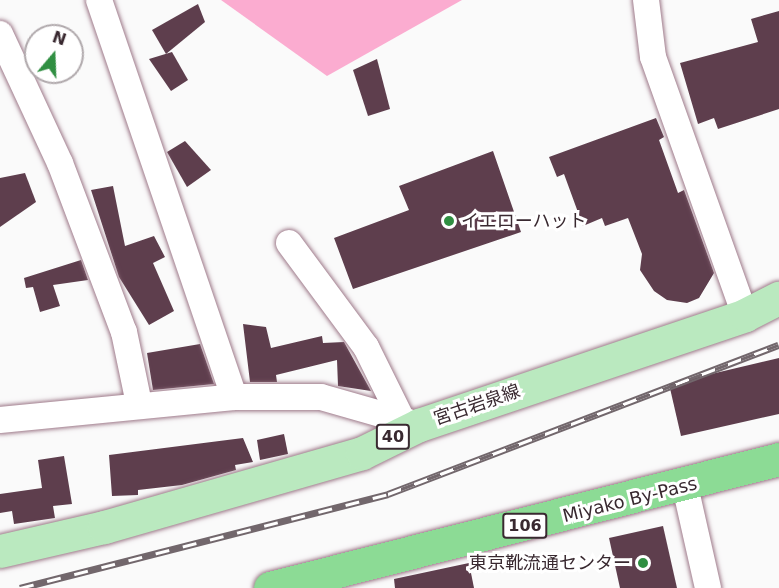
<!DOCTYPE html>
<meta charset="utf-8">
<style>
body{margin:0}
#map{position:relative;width:779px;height:588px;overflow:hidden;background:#fafafa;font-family:"DejaVu Sans","Noto Sans JP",sans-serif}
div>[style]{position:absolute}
.forest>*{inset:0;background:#fbacd0}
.building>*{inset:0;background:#5e3e4d}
.roads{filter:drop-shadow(0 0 2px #9f7b8b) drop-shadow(0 0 2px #9f7b8b)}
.minor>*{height:26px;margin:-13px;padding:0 13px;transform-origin:13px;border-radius:13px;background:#fff}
.major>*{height:33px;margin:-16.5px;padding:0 16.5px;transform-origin:16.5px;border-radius:16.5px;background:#bae9bf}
.highway>*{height:33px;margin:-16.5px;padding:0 16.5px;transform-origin:16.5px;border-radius:16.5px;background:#8cdb95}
.rail>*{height:7px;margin-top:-3.5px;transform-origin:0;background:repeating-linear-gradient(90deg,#fff 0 14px,#72676c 0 28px);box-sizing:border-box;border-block:2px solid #72676c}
.dots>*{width:16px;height:16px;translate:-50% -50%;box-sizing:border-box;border:3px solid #fff;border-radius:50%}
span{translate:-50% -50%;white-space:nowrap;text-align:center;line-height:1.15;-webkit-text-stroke:6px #fff;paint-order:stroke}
.shield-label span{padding:2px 4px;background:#fff;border:2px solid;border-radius:4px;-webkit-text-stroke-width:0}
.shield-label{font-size:16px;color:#392930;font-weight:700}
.poi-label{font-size:18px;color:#392930}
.left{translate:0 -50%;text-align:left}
.right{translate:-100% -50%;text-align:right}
.street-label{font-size:18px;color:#392930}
.north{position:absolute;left:24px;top:24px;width:60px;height:60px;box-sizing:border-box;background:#fff;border:2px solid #b0a9ac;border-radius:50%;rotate:19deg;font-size:16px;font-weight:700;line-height:24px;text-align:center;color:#392930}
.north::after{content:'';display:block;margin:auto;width:21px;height:27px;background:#308f42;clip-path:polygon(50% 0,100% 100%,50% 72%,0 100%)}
</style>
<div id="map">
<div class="forest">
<div style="clip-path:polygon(221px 0,462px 0,327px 76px)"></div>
</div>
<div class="building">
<div style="clip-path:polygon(198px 4px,205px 22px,166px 54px,152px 30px)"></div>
<div style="clip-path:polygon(779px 11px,779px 109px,718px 129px,714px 118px,698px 124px,680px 63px,758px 42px,751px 19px)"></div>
<div style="clip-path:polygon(172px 52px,188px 80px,171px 91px,149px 59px)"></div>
<div style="clip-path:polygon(377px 59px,390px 109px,368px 116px,353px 70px)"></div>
<div style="clip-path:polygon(656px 118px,664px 137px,659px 140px,678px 193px,684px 190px,714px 273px,699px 298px,687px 303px,667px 300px,654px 291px,640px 270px,642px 254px,628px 218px,605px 226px,602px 218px,583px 226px,564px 174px,557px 177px,549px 157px)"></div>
<div style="clip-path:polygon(185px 141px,211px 170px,187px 187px,167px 152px)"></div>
<div style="clip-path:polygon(493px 151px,521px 232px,353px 289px,334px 238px,409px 210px,399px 186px)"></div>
<div style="clip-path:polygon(25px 173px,36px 202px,0 227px,0 178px)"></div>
<div style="clip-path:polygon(113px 186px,125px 246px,154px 236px,165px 257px,153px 263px,174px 311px,149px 325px,119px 277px,91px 190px)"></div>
<div style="clip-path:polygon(81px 260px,88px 280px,53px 285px,60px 306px,40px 312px,33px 287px,26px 288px,24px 278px)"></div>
<div style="clip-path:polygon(243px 324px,266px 327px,271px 348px,322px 336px,323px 343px,344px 342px,371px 391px,338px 386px,337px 360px,276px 375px,277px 382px,250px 382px)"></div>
<div style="clip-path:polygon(200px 344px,214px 384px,153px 390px,147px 353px)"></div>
<div style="clip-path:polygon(779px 358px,779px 414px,681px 436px,669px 384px)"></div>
<div style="clip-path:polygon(284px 434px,288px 454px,260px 460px,257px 440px)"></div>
<div style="clip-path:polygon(243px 438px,253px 462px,235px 465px,236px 470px,182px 485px,138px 490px,138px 495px,112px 496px,109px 455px)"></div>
<div style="clip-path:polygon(64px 456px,72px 504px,53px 506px,55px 518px,14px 524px,12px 511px,0 513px,0 494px,42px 488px,38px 460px)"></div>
<div style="clip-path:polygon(663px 526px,677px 588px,620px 588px,609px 538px)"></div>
<div style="clip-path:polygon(469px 563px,474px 588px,395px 588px,394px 579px)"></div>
</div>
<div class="roads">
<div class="minor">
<div style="left:99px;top:0;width:419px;rotate:71.2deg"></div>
<div style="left:646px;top:0;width:57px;rotate:83deg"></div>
<div style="left:653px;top:57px;width:274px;rotate:70.4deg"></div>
<div style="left:0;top:34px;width:142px;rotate:65.1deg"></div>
<div style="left:60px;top:163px;width:181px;rotate:69.3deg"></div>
<div style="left:124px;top:332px;width:74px;rotate:78.2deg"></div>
<div style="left:289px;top:243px;width:129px;rotate:53.5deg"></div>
<div style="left:366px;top:347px;width:81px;rotate:63.7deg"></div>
<div style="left:0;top:420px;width:235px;rotate:-5.6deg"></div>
<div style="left:234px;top:397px;width:87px"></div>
<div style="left:321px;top:397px;width:102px;rotate:15.9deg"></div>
<div style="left:685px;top:486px;width:105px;rotate:77.3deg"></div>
</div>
<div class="major">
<div style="left:0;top:551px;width:107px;rotate:-13deg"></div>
<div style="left:104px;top:527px;width:268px;rotate:-16deg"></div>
<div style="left:362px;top:453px;width:64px;rotate:-26.2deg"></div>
<div style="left:419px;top:425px;width:344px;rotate:-18.6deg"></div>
<div style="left:745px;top:315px;width:38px;rotate:-27deg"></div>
</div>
<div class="highway">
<div style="left:270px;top:588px;width:525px;rotate:-14.22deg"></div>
</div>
</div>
<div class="rail">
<div style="left:20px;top:588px;width:380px;rotate:-14.3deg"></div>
<div style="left:388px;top:494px;width:418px;rotate:-20.9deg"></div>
</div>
<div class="dots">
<div style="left:449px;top:221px;background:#308f42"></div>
<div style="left:643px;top:563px;background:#308f42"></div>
</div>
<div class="shield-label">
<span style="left:393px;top:437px">40</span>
<span style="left:525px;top:526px">106</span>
</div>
<div class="poi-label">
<span class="left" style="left:461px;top:221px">イエローハット</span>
<span class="right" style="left:631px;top:563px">東京靴流通センター</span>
</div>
<div class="street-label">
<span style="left:477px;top:405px;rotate:-19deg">宮古岩泉線</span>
<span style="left:630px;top:500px;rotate:-14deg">Miyako By-Pass</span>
</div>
<div class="north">N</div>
</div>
